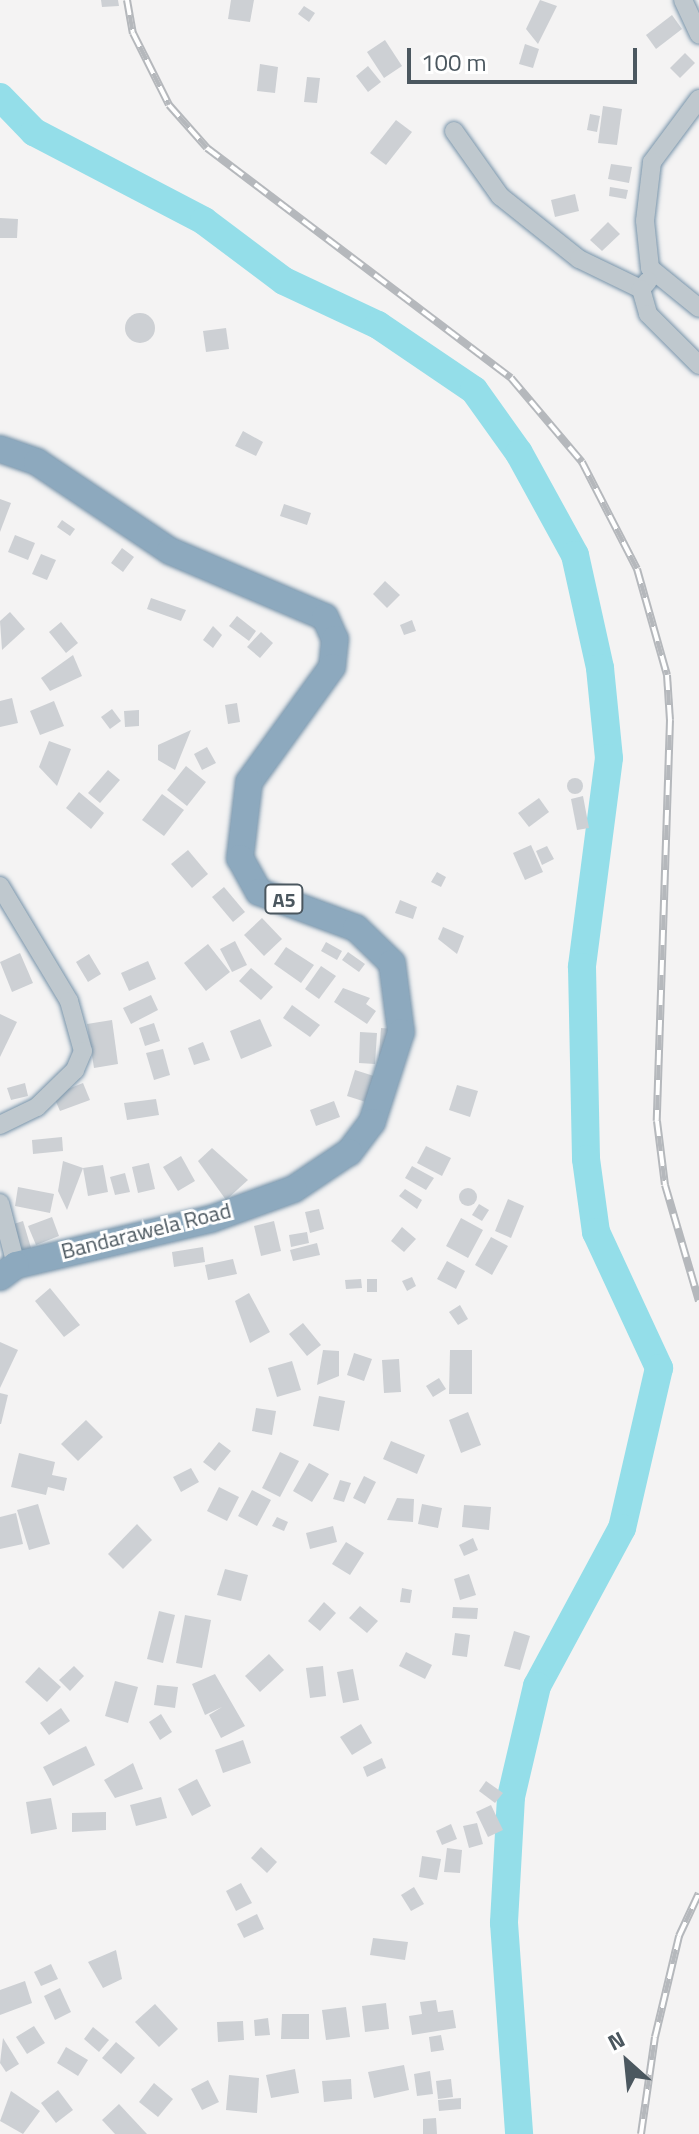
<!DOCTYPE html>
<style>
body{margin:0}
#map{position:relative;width:699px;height:2134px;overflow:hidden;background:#f4f3f3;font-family:"Titillium Web",sans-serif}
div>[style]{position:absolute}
.river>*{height:28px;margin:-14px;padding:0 14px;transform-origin:14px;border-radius:14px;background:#94dee9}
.building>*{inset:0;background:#cdd0d4}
.round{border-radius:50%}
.roads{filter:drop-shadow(0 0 2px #7894aa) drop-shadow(0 0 2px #7894aa)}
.minor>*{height:18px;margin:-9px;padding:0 9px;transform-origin:9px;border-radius:9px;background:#bfc8ce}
.highway>*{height:26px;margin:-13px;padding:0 13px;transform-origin:13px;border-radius:13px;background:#8da9be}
.rail>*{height:8px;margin-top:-4px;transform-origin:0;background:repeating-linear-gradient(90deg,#fff 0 15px,#b5b8bc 0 30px);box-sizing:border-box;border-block:2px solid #b5b8bc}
span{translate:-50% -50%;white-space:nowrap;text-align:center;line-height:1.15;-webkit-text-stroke:6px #fff;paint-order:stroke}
.shield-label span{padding:2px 6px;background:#fff;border:2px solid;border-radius:6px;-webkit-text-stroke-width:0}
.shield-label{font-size:20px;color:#4b575f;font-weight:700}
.street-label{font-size:22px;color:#4b575f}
.north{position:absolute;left:587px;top:2022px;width:80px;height:80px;-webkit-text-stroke:6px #fff;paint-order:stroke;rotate:333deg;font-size:22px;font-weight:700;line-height:32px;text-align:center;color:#4b575f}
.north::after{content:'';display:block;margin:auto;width:28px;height:36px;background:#4b575f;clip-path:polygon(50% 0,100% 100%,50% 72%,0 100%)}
.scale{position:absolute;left:407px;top:48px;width:230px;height:36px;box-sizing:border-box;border:4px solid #4b575f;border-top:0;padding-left:10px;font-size:24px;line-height:28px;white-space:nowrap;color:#4b575f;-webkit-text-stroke:6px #fff;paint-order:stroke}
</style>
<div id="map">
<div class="river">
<div style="left:0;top:97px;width:49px;rotate:45.8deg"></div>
<div style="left:34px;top:132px;width:192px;rotate:27.6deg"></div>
<div style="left:204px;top:221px;width:100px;rotate:36.9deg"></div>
<div style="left:284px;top:281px;width:104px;rotate:25.1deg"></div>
<div style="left:378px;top:325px;width:116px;rotate:34.1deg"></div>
<div style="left:474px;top:390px;width:77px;rotate:54.5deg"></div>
<div style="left:519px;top:453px;width:116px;rotate:61.2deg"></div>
<div style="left:575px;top:555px;width:116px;rotate:77.5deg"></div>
<div style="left:600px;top:668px;width:90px;rotate:84.3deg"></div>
<div style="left:609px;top:758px;width:211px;rotate:97.4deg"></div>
<div style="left:582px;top:967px;width:192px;rotate:88.8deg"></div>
<div style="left:586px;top:1159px;width:74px;rotate:82.2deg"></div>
<div style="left:596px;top:1232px;width:150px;rotate:65.1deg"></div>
<div style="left:659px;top:1368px;width:164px;rotate:103deg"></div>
<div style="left:622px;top:1528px;width:179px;rotate:118.3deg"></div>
<div style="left:537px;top:1686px;width:114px;rotate:103.2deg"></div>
<div style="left:511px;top:1797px;width:126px;rotate:93.2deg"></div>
<div style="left:504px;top:1923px;width:212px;rotate:85.9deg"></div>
</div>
<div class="building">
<div style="clip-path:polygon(101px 0,118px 0,119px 6px,102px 7px)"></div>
<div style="clip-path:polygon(231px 0,254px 0,250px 22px,228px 19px)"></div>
<div style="clip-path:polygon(540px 0,557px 6px,538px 44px,526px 29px)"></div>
<div style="clip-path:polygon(304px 6px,315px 13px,309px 22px,298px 14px)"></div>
<div style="clip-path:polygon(672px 15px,682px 29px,656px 49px,646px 35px)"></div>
<div style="clip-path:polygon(385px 40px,402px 66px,384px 78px,367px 52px)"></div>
<div style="clip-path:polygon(525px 44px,539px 49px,533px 68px,519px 64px)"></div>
<div style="clip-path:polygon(685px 53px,695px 63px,680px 78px,670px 68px)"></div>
<div style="clip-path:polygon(260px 64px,278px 67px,275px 93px,257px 91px)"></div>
<div style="clip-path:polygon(368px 66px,381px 82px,368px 92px,356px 76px)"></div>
<div style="clip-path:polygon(307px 77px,320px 78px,317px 103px,304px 102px)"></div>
<div style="clip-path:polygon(603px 106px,622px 109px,617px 145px,598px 143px)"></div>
<div style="clip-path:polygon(590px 114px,600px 116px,597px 132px,587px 130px)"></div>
<div style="clip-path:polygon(396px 120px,412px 132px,386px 165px,370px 153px)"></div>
<div style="clip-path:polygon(611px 164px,632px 167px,629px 183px,608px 179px)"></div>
<div style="clip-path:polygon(610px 187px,628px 190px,626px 199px,609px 196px)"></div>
<div style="clip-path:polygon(575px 194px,579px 211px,555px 217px,551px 200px)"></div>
<div style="clip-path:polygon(0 218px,18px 219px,17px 238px,0 238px)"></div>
<div style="clip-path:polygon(608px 222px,620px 234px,602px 251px,590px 240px)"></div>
<div class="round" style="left:125px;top:313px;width:30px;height:30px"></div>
<div style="clip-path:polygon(226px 328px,229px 349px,206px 352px,203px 331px)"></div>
<div style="clip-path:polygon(243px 431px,263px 442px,256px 456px,235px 446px)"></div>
<div style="clip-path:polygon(0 499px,11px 503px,0 532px)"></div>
<div style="clip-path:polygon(284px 504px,311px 513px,307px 525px,280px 516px)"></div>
<div style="clip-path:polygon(62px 520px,75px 529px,70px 536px,57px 527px)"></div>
<div style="clip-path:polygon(15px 535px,35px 543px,28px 560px,8px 552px)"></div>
<div style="clip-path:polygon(122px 548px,134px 557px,123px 572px,111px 563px)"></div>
<div style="clip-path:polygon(41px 554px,56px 560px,47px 580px,32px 574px)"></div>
<div style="clip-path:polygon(385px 581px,400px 595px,387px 608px,373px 594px)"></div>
<div style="clip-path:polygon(151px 598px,186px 610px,181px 621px,147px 609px)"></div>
<div style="clip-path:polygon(10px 612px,25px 629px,2px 650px,0 621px)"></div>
<div style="clip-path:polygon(237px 616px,256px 631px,249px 641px,229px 626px)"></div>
<div style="clip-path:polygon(412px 620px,416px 631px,404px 635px,400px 625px)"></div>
<div style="clip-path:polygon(61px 622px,78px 643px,66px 653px,49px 632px)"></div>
<div style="clip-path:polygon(213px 626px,222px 635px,213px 648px,203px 640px)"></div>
<div style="clip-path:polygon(261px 632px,273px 643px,260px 658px,247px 647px)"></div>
<div style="clip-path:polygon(73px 655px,82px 676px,50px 691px,41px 678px)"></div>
<div style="clip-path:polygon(12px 698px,18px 723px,0 727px,0 701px)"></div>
<div style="clip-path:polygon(54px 701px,64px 726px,40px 735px,30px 711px)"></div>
<div style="clip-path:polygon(237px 703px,240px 722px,228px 724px,225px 705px)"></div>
<div style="clip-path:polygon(112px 709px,121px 721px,110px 729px,101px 717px)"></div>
<div style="clip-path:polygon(139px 710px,139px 726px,125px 727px,124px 711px)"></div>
<div style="clip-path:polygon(191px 730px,175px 770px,158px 760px,158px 745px)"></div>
<div style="clip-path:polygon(49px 741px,71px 749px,57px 786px,39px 767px)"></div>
<div style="clip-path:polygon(207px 747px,216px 763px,202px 770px,194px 754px)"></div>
<div style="clip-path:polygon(186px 766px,206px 782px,187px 806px,167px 790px)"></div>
<div style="clip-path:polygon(108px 770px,120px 780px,100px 803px,88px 793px)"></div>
<div class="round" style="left:567px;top:778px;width:16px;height:16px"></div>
<div style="clip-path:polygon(79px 792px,104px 813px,91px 829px,66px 808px)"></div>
<div style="clip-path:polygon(162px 794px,184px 810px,164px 836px,142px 820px)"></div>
<div style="clip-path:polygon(583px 796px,589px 828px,577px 830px,571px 799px)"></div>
<div style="clip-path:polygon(539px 798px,549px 812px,529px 827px,518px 813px)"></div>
<div style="clip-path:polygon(531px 845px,543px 872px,525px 880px,513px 853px)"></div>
<div style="clip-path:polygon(547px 846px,554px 859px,542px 865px,536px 851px)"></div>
<div style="clip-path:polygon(188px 850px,208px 874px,192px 888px,171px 864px)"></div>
<div style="clip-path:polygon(437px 872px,446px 877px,441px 887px,431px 882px)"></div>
<div style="clip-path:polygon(224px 887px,245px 912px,233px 922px,212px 897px)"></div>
<div style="clip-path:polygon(400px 900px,417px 907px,413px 919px,395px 913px)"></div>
<div style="clip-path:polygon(262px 918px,282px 939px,264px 956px,244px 935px)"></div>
<div style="clip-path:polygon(443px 927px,464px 936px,457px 954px,438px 939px)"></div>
<div style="clip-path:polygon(235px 941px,247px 965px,232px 972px,220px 949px)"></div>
<div style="clip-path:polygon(326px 942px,342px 951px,337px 960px,321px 951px)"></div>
<div style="clip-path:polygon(208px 944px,230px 972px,206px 991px,184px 963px)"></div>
<div style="clip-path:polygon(286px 947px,314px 965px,301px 983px,274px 964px)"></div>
<div style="clip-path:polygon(348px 952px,365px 964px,359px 972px,342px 960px)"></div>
<div style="clip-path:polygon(20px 953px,33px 983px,12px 992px,0 962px)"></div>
<div style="clip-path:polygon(89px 954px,101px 974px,88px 982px,76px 962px)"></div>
<div style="clip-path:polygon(148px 961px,156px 979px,129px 991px,121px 973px)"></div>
<div style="clip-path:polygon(321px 966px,336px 976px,319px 999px,305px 989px)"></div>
<div style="clip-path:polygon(251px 968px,273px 987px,261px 1000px,239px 981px)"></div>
<div style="clip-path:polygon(343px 988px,370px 998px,366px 1004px,376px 1011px,367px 1024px,334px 1002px)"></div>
<div style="clip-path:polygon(151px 995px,158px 1010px,131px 1024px,123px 1008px)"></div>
<div style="clip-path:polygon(292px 1005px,320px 1025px,310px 1037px,283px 1018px)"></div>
<div style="clip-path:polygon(0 1014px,17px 1022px,0 1057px)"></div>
<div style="clip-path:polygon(260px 1019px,272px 1046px,241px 1059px,230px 1031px)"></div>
<div style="clip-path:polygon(112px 1020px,118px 1064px,94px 1068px,87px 1024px)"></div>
<div style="clip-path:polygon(154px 1023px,160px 1041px,145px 1046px,139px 1028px)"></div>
<div style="clip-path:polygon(381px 1028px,394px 1029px,393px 1057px,379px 1056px)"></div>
<div style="clip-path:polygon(360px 1032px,377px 1033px,375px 1064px,359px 1063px)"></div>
<div style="clip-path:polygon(203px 1042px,210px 1060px,194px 1065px,188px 1048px)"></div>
<div style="clip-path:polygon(163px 1049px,170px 1075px,154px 1080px,146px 1053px)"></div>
<div style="clip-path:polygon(355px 1070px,377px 1077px,369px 1103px,347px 1096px)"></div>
<div style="clip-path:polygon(25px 1083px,28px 1096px,11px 1100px,7px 1088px)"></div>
<div style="clip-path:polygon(83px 1083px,90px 1100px,60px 1111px,53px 1095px)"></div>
<div style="clip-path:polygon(457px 1085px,478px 1091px,470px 1117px,449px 1110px)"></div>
<div style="clip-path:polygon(156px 1099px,159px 1115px,127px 1120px,124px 1103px)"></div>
<div style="clip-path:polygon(334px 1101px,340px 1117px,316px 1126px,310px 1110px)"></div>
<div style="clip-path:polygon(62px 1137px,63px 1151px,33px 1154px,32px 1140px)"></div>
<div style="clip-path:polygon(426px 1146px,451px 1158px,442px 1176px,417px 1163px)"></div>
<div style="clip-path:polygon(212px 1148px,248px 1180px,226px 1200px,198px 1161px)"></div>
<div style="clip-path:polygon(181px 1156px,195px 1181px,178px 1191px,163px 1167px)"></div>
<div style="clip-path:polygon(63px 1161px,83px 1168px,67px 1210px,58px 1191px)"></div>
<div style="clip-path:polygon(149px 1163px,155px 1189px,138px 1193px,132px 1167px)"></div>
<div style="clip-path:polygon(103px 1165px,108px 1192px,88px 1196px,83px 1168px)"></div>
<div style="clip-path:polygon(412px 1166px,434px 1178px,426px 1190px,405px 1178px)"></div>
<div style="clip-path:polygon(125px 1173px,130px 1192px,115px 1195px,110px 1177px)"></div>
<div style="clip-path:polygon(18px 1187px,54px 1194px,50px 1213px,15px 1206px)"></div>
<div class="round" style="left:459px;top:1188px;width:18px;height:18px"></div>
<div style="clip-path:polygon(405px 1189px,422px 1200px,417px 1209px,399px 1196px)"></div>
<div style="clip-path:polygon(508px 1199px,524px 1206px,511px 1238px,495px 1231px)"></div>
<div style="clip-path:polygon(479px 1204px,489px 1210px,482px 1221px,472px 1215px)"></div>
<div style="clip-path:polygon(319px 1209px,324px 1229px,310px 1233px,305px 1212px)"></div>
<div style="clip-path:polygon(52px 1217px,59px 1236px,36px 1245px,28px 1226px)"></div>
<div style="clip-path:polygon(461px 1218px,483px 1230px,468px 1258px,446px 1246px)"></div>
<div style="clip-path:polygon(23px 1221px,31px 1248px,22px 1251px,14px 1224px)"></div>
<div style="clip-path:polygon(274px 1221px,281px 1251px,261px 1256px,254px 1226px)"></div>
<div style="clip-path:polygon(402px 1227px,416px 1239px,404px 1252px,391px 1241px)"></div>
<div style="clip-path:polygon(307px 1232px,309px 1243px,291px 1247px,289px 1235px)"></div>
<div style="clip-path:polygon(491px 1237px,508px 1246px,492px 1275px,475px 1265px)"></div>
<div style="clip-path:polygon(317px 1243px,320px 1255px,293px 1261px,290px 1250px)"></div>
<div style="clip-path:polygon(203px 1247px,205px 1262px,174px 1267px,172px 1252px)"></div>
<div style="clip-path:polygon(233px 1259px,237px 1274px,208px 1280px,205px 1265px)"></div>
<div style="clip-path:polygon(447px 1261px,465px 1271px,456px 1289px,437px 1279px)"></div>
<div style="clip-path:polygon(412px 1277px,416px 1286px,407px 1291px,402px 1281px)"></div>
<div style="clip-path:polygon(361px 1279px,362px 1288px,346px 1289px,345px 1280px)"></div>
<div style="clip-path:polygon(367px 1279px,377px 1279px,377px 1292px,367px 1292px)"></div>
<div style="clip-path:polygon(50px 1288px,80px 1325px,64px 1337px,35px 1301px)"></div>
<div style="clip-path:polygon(249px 1293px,270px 1332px,250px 1343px,235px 1301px)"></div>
<div style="clip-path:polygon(460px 1305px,468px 1319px,458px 1325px,449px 1312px)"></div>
<div style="clip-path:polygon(303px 1323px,321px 1345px,307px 1356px,289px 1334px)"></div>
<div style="clip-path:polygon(0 1342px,18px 1350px,0 1388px)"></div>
<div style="clip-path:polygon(323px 1350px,339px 1351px,339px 1376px,317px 1385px)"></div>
<div style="clip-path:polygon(450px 1350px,472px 1350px,472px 1394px,449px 1394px)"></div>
<div style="clip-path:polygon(354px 1353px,372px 1359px,364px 1381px,347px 1375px)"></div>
<div style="clip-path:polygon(399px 1359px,401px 1392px,384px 1393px,382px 1360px)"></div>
<div style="clip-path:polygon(292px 1361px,301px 1390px,277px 1397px,268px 1368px)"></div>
<div style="clip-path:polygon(439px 1378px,446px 1389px,433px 1397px,426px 1386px)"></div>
<div style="clip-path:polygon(0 1393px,8px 1395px,1px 1424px,0 1424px)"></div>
<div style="clip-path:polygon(319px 1396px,345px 1401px,339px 1431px,313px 1426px)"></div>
<div style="clip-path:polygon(256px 1408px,276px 1411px,272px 1435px,252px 1431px)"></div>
<div style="clip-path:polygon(468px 1412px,481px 1445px,461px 1453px,449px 1420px)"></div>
<div style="clip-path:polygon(86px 1420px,103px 1437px,78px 1461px,61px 1444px)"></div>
<div style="clip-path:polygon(391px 1441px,425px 1455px,417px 1474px,383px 1459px)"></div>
<div style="clip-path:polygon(219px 1442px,231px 1451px,215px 1471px,203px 1462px)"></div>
<div style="clip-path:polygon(280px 1452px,299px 1461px,280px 1497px,262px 1488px)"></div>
<div style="clip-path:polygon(19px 1453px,55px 1462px,52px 1475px,67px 1478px,64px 1491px,48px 1487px,46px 1495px,11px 1487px)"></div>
<div style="clip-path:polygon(309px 1463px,329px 1474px,312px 1502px,293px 1491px)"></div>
<div style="clip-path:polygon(191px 1468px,199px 1482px,181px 1492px,173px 1477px)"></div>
<div style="clip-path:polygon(364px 1476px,376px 1482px,365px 1504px,353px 1498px)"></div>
<div style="clip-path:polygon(340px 1480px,351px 1483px,344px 1502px,333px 1499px)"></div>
<div style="clip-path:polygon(219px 1487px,239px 1497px,227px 1521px,207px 1511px)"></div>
<div style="clip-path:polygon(252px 1490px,271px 1500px,257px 1526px,238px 1516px)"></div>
<div style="clip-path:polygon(397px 1498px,414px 1499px,413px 1522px,387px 1520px)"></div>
<div style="clip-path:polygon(38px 1504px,50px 1544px,29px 1550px,17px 1510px)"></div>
<div style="clip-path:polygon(422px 1504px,442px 1508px,438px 1528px,418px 1524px)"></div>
<div style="clip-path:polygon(464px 1505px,491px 1507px,489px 1530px,462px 1527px)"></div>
<div style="clip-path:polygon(16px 1513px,23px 1544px,0 1549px,0 1517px)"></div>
<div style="clip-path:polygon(277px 1517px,288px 1522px,284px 1531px,272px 1526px)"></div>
<div style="clip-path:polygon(137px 1524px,152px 1540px,123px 1569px,108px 1554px)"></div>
<div style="clip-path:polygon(333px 1526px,337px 1542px,310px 1549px,306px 1533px)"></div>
<div style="clip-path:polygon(473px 1538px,478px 1550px,464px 1556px,459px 1545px)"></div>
<div style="clip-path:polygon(346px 1542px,364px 1553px,350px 1575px,332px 1564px)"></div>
<div style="clip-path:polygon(225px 1569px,248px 1575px,241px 1601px,217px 1595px)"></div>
<div style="clip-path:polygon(469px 1574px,476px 1595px,460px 1600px,454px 1579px)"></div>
<div style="clip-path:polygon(402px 1588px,412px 1590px,410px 1603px,400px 1602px)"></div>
<div style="clip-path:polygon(324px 1602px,336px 1613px,320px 1631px,308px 1621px)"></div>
<div style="clip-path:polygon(360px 1606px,378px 1621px,367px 1633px,349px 1618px)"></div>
<div style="clip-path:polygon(453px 1607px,478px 1608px,477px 1619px,452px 1618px)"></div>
<div style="clip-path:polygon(159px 1611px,175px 1615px,163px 1663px,147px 1659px)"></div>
<div style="clip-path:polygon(185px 1615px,211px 1620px,202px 1668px,176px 1663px)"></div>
<div style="clip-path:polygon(514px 1631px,530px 1636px,520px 1670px,504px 1666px)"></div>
<div style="clip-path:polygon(455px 1633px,470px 1635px,467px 1657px,452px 1655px)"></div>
<div style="clip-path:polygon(406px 1652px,432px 1665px,425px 1679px,399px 1666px)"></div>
<div style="clip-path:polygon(269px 1654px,284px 1670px,260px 1692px,245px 1676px)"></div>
<div style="clip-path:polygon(74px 1666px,84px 1676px,70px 1691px,59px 1680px)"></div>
<div style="clip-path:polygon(323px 1666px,326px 1696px,310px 1698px,306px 1668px)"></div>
<div style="clip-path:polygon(39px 1667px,61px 1687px,47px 1702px,25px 1682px)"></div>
<div style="clip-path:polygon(353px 1669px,359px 1700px,343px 1703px,337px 1672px)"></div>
<div style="clip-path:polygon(215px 1674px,245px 1726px,221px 1738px,209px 1715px,222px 1707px,205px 1715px,192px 1684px)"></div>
<div style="clip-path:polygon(115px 1681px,138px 1687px,128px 1723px,105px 1716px)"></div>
<div style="clip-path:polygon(157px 1685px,178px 1687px,175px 1708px,154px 1705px)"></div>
<div style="clip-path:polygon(61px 1708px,70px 1721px,49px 1735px,40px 1723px)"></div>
<div style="clip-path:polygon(161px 1714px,172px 1732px,160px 1740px,149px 1722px)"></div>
<div style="clip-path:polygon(361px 1724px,372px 1743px,352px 1755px,340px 1737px)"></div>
<div style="clip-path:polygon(243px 1740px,251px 1763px,223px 1773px,215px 1750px)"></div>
<div style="clip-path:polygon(86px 1746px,95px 1765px,53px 1786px,43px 1767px)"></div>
<div style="clip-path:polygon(382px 1758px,386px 1768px,367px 1777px,363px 1767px)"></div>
<div style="clip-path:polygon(133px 1763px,143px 1789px,115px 1798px,104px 1780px)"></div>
<div style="clip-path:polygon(197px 1779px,211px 1806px,192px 1816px,178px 1789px)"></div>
<div style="clip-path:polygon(486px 1781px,503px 1793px,495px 1803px,479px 1791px)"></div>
<div style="clip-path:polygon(161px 1797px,167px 1818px,136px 1826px,130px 1805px)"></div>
<div style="clip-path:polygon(51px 1798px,57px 1829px,31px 1834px,26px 1802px)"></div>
<div style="clip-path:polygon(491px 1805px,503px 1830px,488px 1837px,476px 1812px)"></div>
<div style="clip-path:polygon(106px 1812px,106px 1830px,72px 1832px,72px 1813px)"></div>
<div style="clip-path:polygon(477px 1823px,483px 1844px,469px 1848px,463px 1826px)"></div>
<div style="clip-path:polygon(451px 1824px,457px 1839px,442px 1845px,436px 1831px)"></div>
<div style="clip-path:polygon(261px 1847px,277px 1862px,267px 1873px,251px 1858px)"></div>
<div style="clip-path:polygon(447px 1848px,462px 1850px,460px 1873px,444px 1872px)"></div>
<div style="clip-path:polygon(422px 1856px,441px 1859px,437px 1880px,419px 1877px)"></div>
<div style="clip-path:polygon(241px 1883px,252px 1903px,236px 1911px,226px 1891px)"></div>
<div style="clip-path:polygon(414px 1887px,424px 1904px,411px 1911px,401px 1895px)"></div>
<div style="clip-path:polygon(257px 1914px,264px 1929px,244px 1938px,237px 1924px)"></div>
<div style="clip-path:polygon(373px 1938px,408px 1942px,405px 1960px,370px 1955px)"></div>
<div style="clip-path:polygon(116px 1950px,122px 1979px,103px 1988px,88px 1962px)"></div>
<div style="clip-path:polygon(51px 1964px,58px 1979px,41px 1986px,34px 1972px)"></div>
<div style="clip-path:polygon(25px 1981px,32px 2003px,0 2015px,0 1990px)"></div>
<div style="clip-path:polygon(60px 1988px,71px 2012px,55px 2020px,44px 1996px)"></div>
<div style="clip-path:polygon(436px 2000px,438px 2012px,453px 2010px,456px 2028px,412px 2035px,409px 2016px,422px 2014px,420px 2002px)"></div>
<div style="clip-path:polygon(386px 2003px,389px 2029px,365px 2032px,362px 2006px)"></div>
<div style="clip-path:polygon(155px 2004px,178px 2029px,159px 2047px,135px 2022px)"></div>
<div style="clip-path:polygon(346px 2007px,350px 2037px,326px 2040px,322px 2010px)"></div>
<div style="clip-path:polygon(282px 2014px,309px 2014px,309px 2039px,281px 2039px)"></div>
<div style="clip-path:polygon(268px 2018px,270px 2035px,255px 2036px,254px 2020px)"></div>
<div style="clip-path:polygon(243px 2021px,244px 2040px,218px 2042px,217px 2022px)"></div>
<div style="clip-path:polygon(34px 2026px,45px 2043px,27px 2054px,16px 2037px)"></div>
<div style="clip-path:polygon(93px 2027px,109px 2040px,99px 2052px,84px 2039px)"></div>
<div style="clip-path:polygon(441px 2035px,444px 2050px,431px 2052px,429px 2037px)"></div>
<div style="clip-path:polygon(3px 2038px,19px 2064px,6px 2072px,0 2063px)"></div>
<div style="clip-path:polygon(116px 2042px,135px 2058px,121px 2074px,102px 2058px)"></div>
<div style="clip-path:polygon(66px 2047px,88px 2060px,78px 2076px,57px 2063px)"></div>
<div style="clip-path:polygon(404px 2065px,409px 2090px,374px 2098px,368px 2072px)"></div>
<div style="clip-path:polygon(295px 2069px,299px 2093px,271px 2098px,266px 2075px)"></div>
<div style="clip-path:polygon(430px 2071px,433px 2094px,417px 2096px,414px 2074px)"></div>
<div style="clip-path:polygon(229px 2075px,259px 2078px,257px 2113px,226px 2110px)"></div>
<div style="clip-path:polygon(351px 2079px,352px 2099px,324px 2102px,322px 2081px)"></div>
<div style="clip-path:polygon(451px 2079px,453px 2097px,438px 2099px,436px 2081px)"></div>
<div style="clip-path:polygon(208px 2080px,219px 2102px,202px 2110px,191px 2089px)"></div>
<div style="clip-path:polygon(154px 2083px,173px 2099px,158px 2117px,139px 2102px)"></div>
<div style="clip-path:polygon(58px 2090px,73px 2110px,56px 2123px,41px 2103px)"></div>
<div style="clip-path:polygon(11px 2091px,40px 2111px,23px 2134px,0 2121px)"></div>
<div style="clip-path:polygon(461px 2098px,461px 2109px,439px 2111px,438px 2100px)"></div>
<div style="clip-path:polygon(119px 2104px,147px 2134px,115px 2134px,102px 2120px)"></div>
<div style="clip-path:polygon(436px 2118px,437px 2134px,423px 2134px,423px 2119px)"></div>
</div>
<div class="roads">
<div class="minor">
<div style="left:683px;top:0;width:38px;rotate:65deg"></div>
<div style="left:699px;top:99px;width:79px;rotate:126.7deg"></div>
<div style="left:652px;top:162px;width:59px;rotate:96.8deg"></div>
<div style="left:645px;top:221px;width:47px;rotate:83.9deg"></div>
<div style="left:650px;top:268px;width:63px;rotate:39.2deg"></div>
<div style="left:454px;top:131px;width:80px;rotate:54.7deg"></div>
<div style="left:500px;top:196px;width:101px;rotate:38.6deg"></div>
<div style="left:579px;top:259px;width:69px;rotate:25.8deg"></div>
<div style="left:648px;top:281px;width:11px;rotate:131deg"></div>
<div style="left:641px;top:289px;width:26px;rotate:74deg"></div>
<div style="left:648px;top:314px;width:72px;rotate:45deg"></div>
<div style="left:0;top:886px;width:134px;rotate:59deg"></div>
<div style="left:69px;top:1001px;width:52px;rotate:74.4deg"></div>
<div style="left:83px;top:1051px;width:21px;rotate:113deg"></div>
<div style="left:75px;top:1070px;width:53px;rotate:135.8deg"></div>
<div style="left:37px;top:1107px;width:41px;rotate:154.1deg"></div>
<div style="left:0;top:1203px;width:64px;rotate:75.5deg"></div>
</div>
<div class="highway">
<div style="left:0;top:449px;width:39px;rotate:19deg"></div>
<div style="left:37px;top:462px;width:160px;rotate:33.8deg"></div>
<div style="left:170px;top:551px;width:168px;rotate:23.1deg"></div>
<div style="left:325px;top:617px;width:24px;rotate:66deg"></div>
<div style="left:335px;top:639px;width:28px;rotate:96deg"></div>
<div style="left:332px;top:667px;width:142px;rotate:125.8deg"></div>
<div style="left:249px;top:782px;width:77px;rotate:96.8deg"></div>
<div style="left:240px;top:858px;width:39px;rotate:61deg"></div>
<div style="left:259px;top:892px;width:103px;rotate:20.4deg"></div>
<div style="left:356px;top:928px;width:50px;rotate:44.2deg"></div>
<div style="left:392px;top:963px;width:70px;rotate:82.6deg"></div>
<div style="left:401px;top:1032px;width:95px;rotate:107.9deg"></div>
<div style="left:372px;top:1122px;width:38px;rotate:127deg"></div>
<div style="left:349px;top:1152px;width:66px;rotate:146.1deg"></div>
<div style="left:294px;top:1189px;width:88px;rotate:160.1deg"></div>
<div style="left:211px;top:1219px;width:200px;rotate:166.7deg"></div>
<div style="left:16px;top:1265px;width:20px;rotate:143deg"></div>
</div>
</div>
<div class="rail">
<div style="left:127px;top:0;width:34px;rotate:80deg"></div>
<div style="left:133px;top:33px;width:80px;rotate:63.4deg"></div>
<div style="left:169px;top:105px;width:57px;rotate:48.5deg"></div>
<div style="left:207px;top:148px;width:381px;rotate:37.1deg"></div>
<div style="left:511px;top:378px;width:110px;rotate:49.8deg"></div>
<div style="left:582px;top:462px;width:120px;rotate:62.8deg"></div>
<div style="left:637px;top:569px;width:110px;rotate:74.2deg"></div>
<div style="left:667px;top:675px;width:45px;rotate:86.2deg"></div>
<div style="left:670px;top:720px;width:401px;rotate:91.9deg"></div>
<div style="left:657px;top:1121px;width:64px;rotate:82.9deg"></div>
<div style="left:665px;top:1185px;width:121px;rotate:73.7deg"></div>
<div style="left:641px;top:2134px;width:98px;rotate:-81.8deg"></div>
<div style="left:655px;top:2037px;width:104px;rotate:-76.6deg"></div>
<div style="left:679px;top:1936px;width:47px;rotate:-65.1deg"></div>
</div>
<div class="shield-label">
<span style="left:284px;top:899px">A5</span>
</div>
<div class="street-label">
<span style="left:146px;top:1231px;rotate:-14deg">Bandarawela Road</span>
</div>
<div class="north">N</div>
<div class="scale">100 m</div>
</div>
